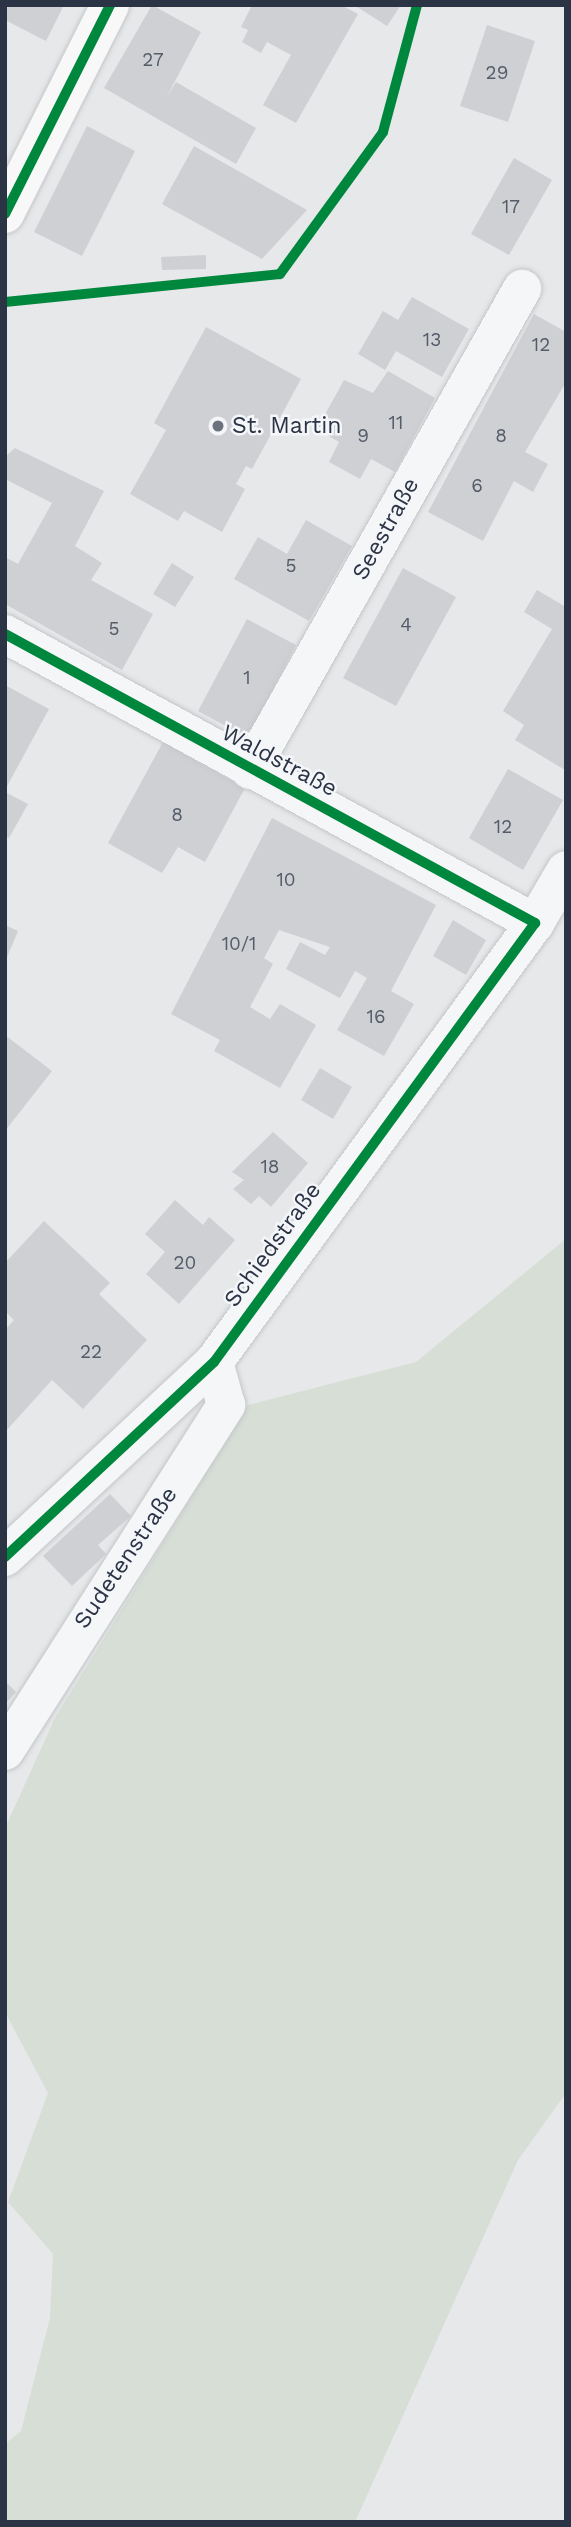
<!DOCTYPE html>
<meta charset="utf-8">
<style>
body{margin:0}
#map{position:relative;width:571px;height:2527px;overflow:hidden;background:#e6e8ea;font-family:"Work Sans",sans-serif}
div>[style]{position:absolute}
.green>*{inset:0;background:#d6ded6}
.building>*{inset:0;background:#ced0d3}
.roads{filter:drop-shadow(0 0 2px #c4c6c8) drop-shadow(0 0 2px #c4c6c8)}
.street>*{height:38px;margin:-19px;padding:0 19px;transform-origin:19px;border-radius:19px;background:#f5f6f7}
.secondary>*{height:38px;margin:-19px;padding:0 19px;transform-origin:19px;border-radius:19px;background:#f8f8f8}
.cycleway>*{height:10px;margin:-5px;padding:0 5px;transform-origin:5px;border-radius:5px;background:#00873e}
.dots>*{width:19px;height:19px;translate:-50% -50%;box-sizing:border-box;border:4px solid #f4f6f9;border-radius:50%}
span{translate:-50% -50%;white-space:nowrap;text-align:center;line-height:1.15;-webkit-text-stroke:5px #f4f6f9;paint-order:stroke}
.number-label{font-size:19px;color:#545c69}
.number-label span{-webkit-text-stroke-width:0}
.poi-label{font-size:23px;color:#2b3445}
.left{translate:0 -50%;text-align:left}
.street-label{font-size:23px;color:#2b3445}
.frame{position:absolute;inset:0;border:7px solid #2b3445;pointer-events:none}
</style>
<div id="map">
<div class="green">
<div style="clip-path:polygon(566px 1239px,566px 2093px,518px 2160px,355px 2522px,5px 2522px,5px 2444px,21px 2431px,50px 2318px,53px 2254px,8px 2202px,48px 2093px,5px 2012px,5px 1828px,55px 1718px,248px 1405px,416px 1362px)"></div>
</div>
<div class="building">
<div style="clip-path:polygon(8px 5px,64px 5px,46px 41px,5px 20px)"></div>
<div style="clip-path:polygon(152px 5px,201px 32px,166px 98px,176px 82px,256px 128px,236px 164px,104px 88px)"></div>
<div style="clip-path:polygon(252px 5px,341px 5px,358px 14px,296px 123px,263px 105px,291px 55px,267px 42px,261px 53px,242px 42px,248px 30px,241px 27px)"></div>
<div style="clip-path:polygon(354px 5px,401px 5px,387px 26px)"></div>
<div style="clip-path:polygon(487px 25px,535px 41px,508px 122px,460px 106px)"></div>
<div style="clip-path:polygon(87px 126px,135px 151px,82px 256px,34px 232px)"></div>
<div style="clip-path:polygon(194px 146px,307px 210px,262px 259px,162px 204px)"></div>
<div style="clip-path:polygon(514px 158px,552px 180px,509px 255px,471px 234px)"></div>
<div style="clip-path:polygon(206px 255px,206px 269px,162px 270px,161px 257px)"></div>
<div style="clip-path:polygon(412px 297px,469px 329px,442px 377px,396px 351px,385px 370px,358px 354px,383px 311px,398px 320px)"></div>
<div style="clip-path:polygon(534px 314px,566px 332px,566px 382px,525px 452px,548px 464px,533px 492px,514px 481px,483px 541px,428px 512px)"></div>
<div style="clip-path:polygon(206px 327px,301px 379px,252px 469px,246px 466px,236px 484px,245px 489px,222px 532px,184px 511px,178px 521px,130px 494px,166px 430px,154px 423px)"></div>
<div style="clip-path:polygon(388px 371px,435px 398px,395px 472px,371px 459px,360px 479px,329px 462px,339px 442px,317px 429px,344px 380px,373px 393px)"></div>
<div style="clip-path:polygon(15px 448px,104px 491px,75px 546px,102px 563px,91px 580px,153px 614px,122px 670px,5px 604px,5px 557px,18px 564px,52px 503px,5px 479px,5px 457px)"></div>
<div style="clip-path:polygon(306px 520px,352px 546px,309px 621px,234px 579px,258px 537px,287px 554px)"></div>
<div style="clip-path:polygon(172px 563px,194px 577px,175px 607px,153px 594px)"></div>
<div style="clip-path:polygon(403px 568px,456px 597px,396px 706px,343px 678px)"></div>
<div style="clip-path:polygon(537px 590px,566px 607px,565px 770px,515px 740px,524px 725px,503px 711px,552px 629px,524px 612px)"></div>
<div style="clip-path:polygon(247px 619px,296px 645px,248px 738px,198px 711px)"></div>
<div style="clip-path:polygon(5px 685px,49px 709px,5px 790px)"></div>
<div style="clip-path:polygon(163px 742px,245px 788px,205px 862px,178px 847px,162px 873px,108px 843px)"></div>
<div style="clip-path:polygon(508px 769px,563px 800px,523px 870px,469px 838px)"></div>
<div style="clip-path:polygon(5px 792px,28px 804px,9px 838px,5px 836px)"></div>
<div style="clip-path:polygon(272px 818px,436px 905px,391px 991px,414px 1004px,384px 1056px,337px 1030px,367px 978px,355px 971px,340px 998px,286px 969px,300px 942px,325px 955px,330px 947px,279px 930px,264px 958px,273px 964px,250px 1007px,270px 1019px,280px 1004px,316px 1025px,280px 1088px,214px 1051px,220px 1040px,171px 1014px)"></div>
<div style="clip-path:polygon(453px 920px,486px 940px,466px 975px,433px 956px)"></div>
<div style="clip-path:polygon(5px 925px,18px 931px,5px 962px)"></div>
<div style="clip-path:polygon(5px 1035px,52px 1071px,5px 1131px)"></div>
<div style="clip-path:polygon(320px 1068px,352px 1087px,333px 1119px,301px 1100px)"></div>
<div style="clip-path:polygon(273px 1132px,308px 1163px,271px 1207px,259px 1196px,251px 1204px,233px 1189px,244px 1180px,232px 1172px)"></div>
<div style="clip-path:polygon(175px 1200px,203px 1225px,209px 1217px,235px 1240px,179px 1304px,146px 1274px,165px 1252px,145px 1234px)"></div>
<div style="clip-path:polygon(44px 1221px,110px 1283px,99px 1294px,147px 1340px,83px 1409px,52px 1380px,5px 1432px,5px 1330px,14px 1320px,5px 1311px,5px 1263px)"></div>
<div style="clip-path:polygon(110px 1494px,131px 1516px,98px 1545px,106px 1554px,72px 1586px,43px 1556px)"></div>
<div style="clip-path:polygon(5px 1681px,16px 1692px,5px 1704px)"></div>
</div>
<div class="roads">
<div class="street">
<div style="left:5px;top:634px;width:604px;rotate:28.6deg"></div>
<div style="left:250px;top:770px;width:553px;rotate:-60.51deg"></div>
<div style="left:5px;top:1557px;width:286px;rotate:-43deg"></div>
<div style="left:214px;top:1362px;width:544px;rotate:-53.83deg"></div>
<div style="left:535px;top:923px;width:61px;rotate:-59.7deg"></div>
<div style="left:5px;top:1751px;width:411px;rotate:-57.4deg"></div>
<div style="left:226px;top:1405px;width:45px;rotate:-105.6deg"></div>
</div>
<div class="secondary">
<div style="left:5px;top:214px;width:234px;rotate:-63.3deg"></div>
</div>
</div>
<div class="cycleway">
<div style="left:5px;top:214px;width:234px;rotate:-63.3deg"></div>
<div style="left:5px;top:302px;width:276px;rotate:-5.8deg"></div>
<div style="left:280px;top:274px;width:175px;rotate:-54deg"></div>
<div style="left:383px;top:132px;width:131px;rotate:-75deg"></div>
<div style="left:5px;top:634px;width:604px;rotate:28.6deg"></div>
<div style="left:535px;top:923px;width:544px;rotate:126.17deg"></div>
<div style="left:214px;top:1362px;width:286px;rotate:137deg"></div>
</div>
<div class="dots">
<div style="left:218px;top:426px;background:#6c737f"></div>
</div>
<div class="number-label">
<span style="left:153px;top:60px">27</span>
<span style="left:497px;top:73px">29</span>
<span style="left:511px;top:207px">17</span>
<span style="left:432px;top:340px">13</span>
<span style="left:541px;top:345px">12</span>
<span style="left:396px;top:423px">11</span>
<span style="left:363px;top:436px">9</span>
<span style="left:501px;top:436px">8</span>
<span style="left:477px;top:486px">6</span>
<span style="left:291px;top:566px">5</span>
<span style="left:406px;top:625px">4</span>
<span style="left:114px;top:629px">5</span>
<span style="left:247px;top:678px">1</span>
<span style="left:177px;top:815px">8</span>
<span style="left:503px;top:827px">12</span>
<span style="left:286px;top:880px">10</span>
<span style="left:239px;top:944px">10/1</span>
<span style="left:376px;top:1017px">16</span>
<span style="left:270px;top:1167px">18</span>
<span style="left:185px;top:1263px">20</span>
<span style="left:91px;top:1352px">22</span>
</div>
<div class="poi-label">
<span class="left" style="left:232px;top:426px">St. Martin</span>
</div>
<div class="street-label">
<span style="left:386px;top:529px;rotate:-61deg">Seestraße</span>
<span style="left:279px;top:761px;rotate:28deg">Waldstraße</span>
<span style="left:273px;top:1245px;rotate:-54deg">Schiedstraße</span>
<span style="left:126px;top:1558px;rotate:-56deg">Sudetenstraße</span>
</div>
<div class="frame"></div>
</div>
